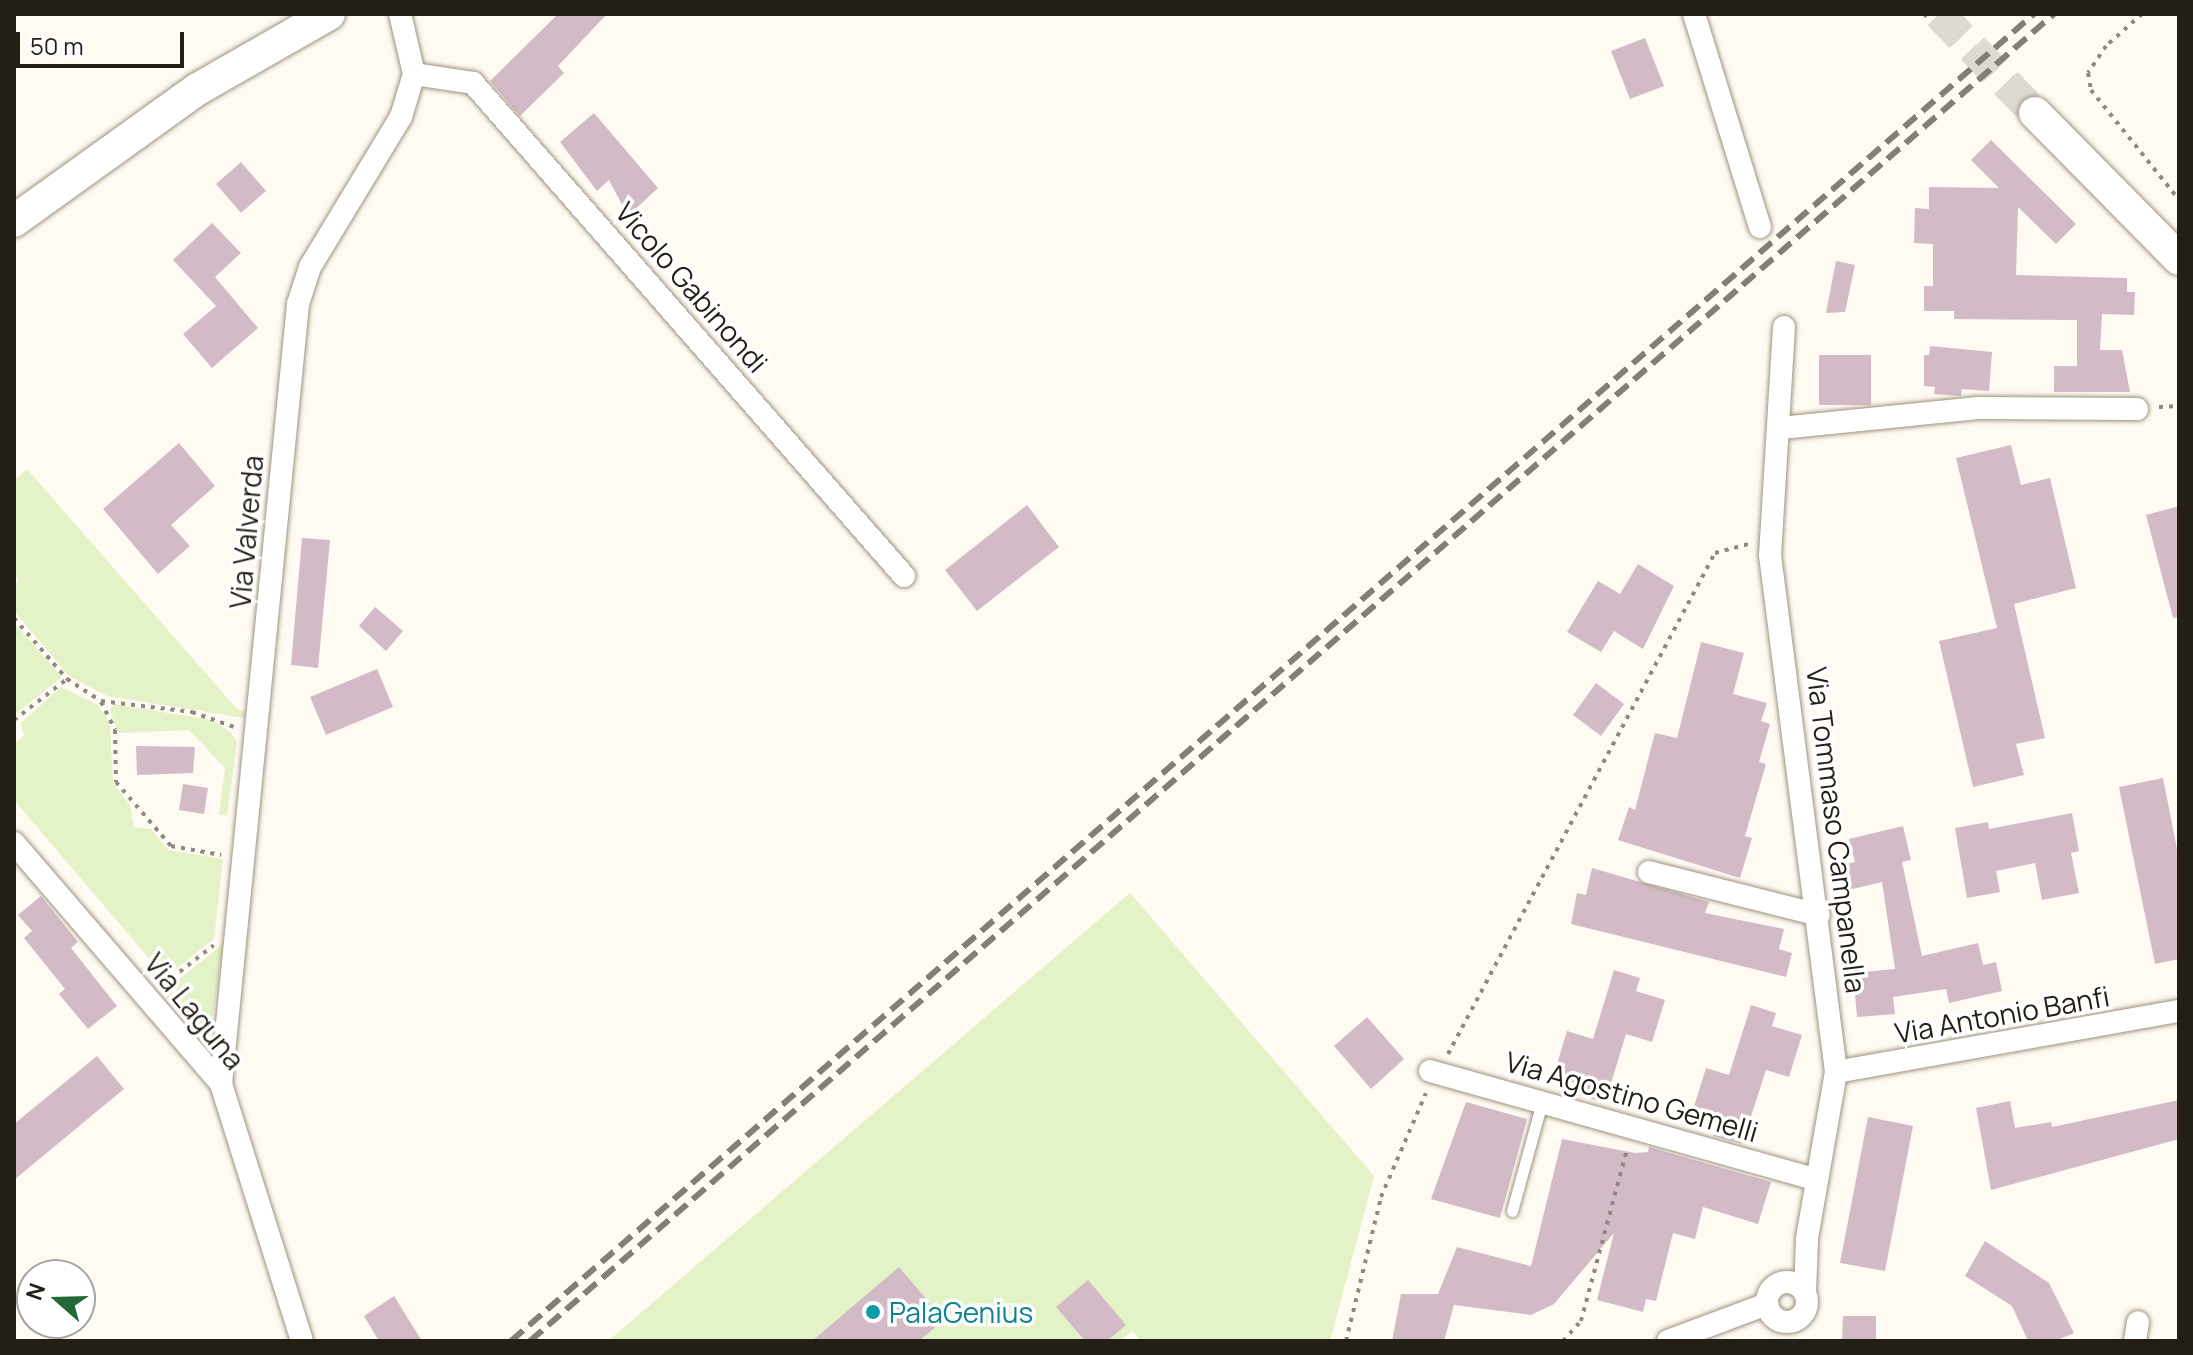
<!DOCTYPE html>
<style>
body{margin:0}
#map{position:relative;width:2193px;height:1355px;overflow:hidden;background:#fffaf2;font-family:Manrope,sans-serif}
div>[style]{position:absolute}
.green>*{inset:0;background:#e3f3c7}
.building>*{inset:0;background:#d2bbc7}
.secondary-tunnel>*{height:32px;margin-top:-16px;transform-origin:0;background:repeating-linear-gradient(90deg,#ded9d1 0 32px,transparent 0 48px)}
.path>*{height:4px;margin-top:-2px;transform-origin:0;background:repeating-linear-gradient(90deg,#8e8981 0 4px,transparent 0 10px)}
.roads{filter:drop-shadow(0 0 2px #9d937f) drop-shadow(0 0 2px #9d937f)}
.lane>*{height:11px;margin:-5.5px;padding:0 5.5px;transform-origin:5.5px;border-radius:5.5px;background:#fff}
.street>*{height:22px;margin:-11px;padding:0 11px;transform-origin:11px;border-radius:11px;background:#fff}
.street>.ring{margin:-11px;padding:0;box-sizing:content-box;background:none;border:22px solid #fff;border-radius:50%}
.secondary>*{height:32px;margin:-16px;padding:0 16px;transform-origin:16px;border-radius:16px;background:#fff}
.rail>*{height:6px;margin-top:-3px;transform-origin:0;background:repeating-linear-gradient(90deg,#837e76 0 16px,transparent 0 24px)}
.dots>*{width:22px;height:22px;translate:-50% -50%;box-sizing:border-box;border:4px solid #fff;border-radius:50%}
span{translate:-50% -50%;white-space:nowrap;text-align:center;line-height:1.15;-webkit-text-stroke:7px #fff;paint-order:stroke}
.street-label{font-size:28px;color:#231f17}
.culture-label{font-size:28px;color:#0d838f}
.left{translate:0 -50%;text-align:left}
.frame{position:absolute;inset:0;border:16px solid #231f17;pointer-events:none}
.north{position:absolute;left:16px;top:1259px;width:80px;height:80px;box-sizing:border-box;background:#fff;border:2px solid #a7a5a2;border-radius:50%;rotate:290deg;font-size:22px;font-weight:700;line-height:32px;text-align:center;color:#231f17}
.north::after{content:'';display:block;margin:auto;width:28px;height:36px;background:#226936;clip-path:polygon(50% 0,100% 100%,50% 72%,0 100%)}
.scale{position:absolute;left:16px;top:32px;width:168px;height:36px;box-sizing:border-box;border:4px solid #231f17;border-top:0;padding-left:10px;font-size:24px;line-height:28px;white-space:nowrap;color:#231f17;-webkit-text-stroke:6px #fff;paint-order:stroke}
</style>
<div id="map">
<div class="green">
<div style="clip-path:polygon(27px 469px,238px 710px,245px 712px,244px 718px,107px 696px,69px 676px,14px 611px,14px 585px,19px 580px,14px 574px,14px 481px)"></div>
<div style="clip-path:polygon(14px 623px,62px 677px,14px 715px)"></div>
<div style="clip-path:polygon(61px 687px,98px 705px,110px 723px,113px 783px,130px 805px,134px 827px,151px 829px,168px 850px,223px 859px,214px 939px,165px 977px,14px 800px,14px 744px,24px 736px,21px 723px)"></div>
<div style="clip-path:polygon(113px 704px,212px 720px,229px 731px,237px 741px,227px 816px,219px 814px,225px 768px,189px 730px,118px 733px,110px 710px)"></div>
<div style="clip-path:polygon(1130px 893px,1374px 1176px,1330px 1341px,1141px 1341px,1133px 1331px,1119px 1341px,608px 1341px)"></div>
<div style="clip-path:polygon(223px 944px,213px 1015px,202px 1026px,192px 1026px,162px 993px)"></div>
</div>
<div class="building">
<div style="clip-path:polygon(558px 14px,607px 14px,558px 66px,564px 73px,520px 116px,490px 81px)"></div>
<div style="clip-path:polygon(1645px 38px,1664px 86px,1630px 99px,1611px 51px)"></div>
<div style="clip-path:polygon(594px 113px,658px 188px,628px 216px,609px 180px,597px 191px,560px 142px)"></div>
<div style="clip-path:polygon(1991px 140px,2076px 224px,2056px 244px,2018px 207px,2016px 275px,2127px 278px,2127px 292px,2135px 292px,2134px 315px,2102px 314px,2100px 350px,2122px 350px,2130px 392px,2054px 392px,2054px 366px,2077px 366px,2077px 320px,1954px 319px,1954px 311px,1924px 311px,1924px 286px,1933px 286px,1933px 244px,1914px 243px,1915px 208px,1929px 209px,1929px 187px,1999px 188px,1971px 160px)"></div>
<div style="clip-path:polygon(241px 162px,266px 191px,241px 213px,216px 184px)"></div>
<div style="clip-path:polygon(212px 223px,241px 253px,215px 277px,258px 328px,212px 368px,183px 334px,216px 306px,173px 260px)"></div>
<div style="clip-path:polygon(1836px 261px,1855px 265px,1845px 312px,1826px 313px)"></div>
<div style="clip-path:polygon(1930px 346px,1992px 352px,1989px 391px,1962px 389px,1961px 396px,1934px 394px,1935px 387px,1924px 386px,1924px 355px,1929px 355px)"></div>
<div style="clip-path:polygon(1819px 355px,1871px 355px,1871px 405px,1819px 405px)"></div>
<div style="clip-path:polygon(179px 443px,215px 486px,171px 525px,190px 546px,158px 574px,103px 509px)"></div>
<div style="clip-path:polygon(2011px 445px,2021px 485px,2050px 478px,2076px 588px,2014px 604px,2045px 738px,2016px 744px,2024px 775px,1973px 787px,1939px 641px,1997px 628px,1956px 458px)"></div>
<div style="clip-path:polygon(1027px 505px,1059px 547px,977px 611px,945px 570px)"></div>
<div style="clip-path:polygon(2179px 506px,2179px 617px,2173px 618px,2146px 515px)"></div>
<div style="clip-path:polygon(302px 538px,330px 540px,318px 668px,291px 665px)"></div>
<div style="clip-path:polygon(1638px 564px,1674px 586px,1643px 649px,1614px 631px,1601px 652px,1567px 632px,1598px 581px,1620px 594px)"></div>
<div style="clip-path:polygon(375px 607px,403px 631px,386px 651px,359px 626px)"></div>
<div style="clip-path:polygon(1701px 642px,1744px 653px,1733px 694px,1767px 703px,1761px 721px,1770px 724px,1759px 762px,1766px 764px,1745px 836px,1752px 838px,1740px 878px,1618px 840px,1629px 807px,1635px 810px,1655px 733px,1677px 738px)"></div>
<div style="clip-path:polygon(377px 669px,393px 707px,326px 735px,310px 697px)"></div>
<div style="clip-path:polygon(1596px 683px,1624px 704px,1601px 736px,1573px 715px)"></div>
<div style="clip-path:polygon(136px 746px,195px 747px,193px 773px,137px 775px)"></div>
<div style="clip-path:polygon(2163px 778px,2179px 859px,2179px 959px,2155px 964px,2119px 787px)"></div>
<div style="clip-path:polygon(183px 784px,208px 788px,204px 814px,179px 810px)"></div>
<div style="clip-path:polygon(2072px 813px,2079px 851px,2071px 853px,2079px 893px,2042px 900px,2035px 863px,1996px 871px,2000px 892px,1967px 898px,1955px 828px,1988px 822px,1989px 829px)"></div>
<div style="clip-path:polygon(1903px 826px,1911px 860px,1902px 862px,1922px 956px,1978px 943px,1983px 965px,1996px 962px,2002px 991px,1949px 1003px,1946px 989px,1893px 997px,1895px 1014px,1857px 1017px,1853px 973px,1895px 969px,1882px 882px,1848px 890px,1842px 865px,1855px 862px,1849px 839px)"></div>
<div style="clip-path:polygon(1592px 868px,1709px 902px,1705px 913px,1784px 929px,1779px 949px,1792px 953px,1786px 977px,1571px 924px,1577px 893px,1586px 895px)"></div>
<div style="clip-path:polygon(41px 896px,78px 942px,71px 948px,117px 1006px,88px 1029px,59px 994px,65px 989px,24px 938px,32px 931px,18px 915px)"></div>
<div style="clip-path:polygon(1614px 970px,1640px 978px,1636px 991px,1665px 1000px,1652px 1042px,1626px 1034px,1605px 1103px,1576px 1094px,1579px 1084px,1553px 1077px,1567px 1031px,1593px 1039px)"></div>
<div style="clip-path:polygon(1751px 1005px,1776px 1013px,1772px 1026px,1802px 1035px,1789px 1077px,1766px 1070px,1742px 1144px,1713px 1136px,1718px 1122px,1692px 1113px,1706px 1068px,1729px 1075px)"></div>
<div style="clip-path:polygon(1367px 1017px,1404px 1059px,1371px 1089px,1334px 1046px)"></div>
<div style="clip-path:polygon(97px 1056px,124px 1089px,14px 1180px,14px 1124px)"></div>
<div style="clip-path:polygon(2179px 1100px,2179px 1139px,1991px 1190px,1976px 1108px,2010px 1101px,2015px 1128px,2051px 1122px,2052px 1127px)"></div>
<div style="clip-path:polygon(1466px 1102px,1527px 1119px,1500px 1218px,1431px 1199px)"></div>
<div style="clip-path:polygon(1868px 1117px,1913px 1126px,1885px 1271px,1840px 1263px)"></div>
<div style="clip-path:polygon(1562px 1139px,1635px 1153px,1648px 1152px,1649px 1147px,1771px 1182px,1758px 1224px,1703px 1207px,1695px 1239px,1673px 1233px,1656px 1301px,1646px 1299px,1643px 1312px,1597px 1300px,1614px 1233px,1554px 1304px,1531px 1315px,1454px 1305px,1444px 1341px,1392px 1341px,1401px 1294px,1438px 1294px,1457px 1247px,1531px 1266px)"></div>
<div style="clip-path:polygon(1985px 1241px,2049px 1283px,2074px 1333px,2055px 1341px,2028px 1341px,2012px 1306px,1965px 1276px)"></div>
<div style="clip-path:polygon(899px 1267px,944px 1320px,919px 1341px,812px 1341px)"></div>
<div style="clip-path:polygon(1088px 1280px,1126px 1325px,1107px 1341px,1085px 1341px,1056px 1307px)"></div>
<div style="clip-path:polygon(394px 1296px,422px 1341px,379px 1341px,364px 1316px)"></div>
<div style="clip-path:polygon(1843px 1316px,1876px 1316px,1876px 1341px,1842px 1341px)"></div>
</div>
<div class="secondary-tunnel">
<div style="left:1939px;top:14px;width:138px;rotate:45.9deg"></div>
</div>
<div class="path">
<div style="left:1924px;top:14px;width:8px;rotate:45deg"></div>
<div style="left:2142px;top:14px;width:48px;rotate:138.4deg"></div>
<div style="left:2106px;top:46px;width:32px;rotate:124deg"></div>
<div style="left:2088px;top:73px;width:17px;rotate:80deg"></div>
<div style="left:2091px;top:90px;width:141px;rotate:51.3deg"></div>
<div style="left:2159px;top:407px;width:20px;rotate:-3deg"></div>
<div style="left:14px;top:618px;width:81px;rotate:49deg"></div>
<div style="left:67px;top:679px;width:40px;rotate:32.9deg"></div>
<div style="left:101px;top:701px;width:92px;rotate:6.9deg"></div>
<div style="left:192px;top:712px;width:45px;rotate:19.7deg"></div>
<div style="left:101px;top:702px;width:31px;rotate:63deg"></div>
<div style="left:115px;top:730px;width:52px;rotate:88.9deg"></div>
<div style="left:116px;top:782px;width:84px;rotate:49.3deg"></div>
<div style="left:171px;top:846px;width:51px;rotate:10.2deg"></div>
<div style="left:14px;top:720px;width:67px;rotate:-37.7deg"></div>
<div style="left:14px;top:728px;width:8px;rotate:90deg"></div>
<div style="left:164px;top:984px;width:63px;rotate:-38deg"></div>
<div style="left:1448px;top:1054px;width:568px;rotate:-61.95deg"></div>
<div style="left:1715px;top:553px;width:35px;rotate:-15deg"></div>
<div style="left:1346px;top:1341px;width:148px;rotate:-76.3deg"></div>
<div style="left:1381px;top:1197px;width:113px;rotate:-66.6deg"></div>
<div style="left:1563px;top:1341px;width:27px;rotate:-48deg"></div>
<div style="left:1581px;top:1321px;width:178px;rotate:-75deg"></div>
</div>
<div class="roads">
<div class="lane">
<div style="left:1512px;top:1211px;width:113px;rotate:-74.6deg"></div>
</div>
<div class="street">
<div style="left:1694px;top:14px;width:223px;rotate:72.8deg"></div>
<div style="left:414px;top:74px;width:60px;rotate:8.7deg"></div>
<div style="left:473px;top:83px;width:655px;rotate:48.84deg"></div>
<div style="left:1784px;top:327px;width:228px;rotate:93.5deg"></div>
<div style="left:1770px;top:555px;width:521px;rotate:82.72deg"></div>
<div style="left:1836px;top:1072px;width:169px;rotate:99.9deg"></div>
<div style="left:1807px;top:1239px;width:54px;rotate:92.1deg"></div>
<div style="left:1781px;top:428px;width:198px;rotate:-5.8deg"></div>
<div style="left:1978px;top:408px;width:159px;rotate:0.4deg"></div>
<div style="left:14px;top:843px;width:318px;rotate:49.3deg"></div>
<div style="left:221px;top:1084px;width:269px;rotate:72.5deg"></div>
<div style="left:1649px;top:872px;width:175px;rotate:14.2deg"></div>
<div style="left:1430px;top:1071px;width:402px;rotate:15.7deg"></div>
<div style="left:1836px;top:1072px;width:348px;rotate:-10.1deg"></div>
<div style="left:221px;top:1084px;width:784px;rotate:-84.36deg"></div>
<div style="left:298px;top:304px;width:39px;rotate:-72deg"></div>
<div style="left:310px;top:267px;width:175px;rotate:-58.8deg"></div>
<div style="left:401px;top:117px;width:45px;rotate:-73.2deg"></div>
<div style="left:414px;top:74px;width:62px;rotate:-103.1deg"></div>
<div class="ring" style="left:1767px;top:1282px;width:18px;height:18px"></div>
<div style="left:1668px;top:1341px;width:106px;rotate:-20.5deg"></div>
<div style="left:2135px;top:1341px;width:19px;rotate:-81deg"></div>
</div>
<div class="secondary">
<div style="left:2035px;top:113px;width:205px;rotate:45.4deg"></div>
<div style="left:14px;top:221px;width:226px;rotate:-35.7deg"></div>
<div style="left:198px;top:89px;width:151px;rotate:-29.8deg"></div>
</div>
</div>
<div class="rail">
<div style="left:511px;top:1341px;width:2020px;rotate:-41.07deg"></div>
<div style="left:530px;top:1341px;width:2021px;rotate:-41.05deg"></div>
</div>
<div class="dots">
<div style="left:873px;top:1312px;background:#0f9aa8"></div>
</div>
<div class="street-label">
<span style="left:692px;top:287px;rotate:49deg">Vicolo Gabinondi</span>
<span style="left:246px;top:532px;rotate:-85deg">Via Valverda</span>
<span style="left:1837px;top:830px;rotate:83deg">Via Tommaso Campanella</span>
<span style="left:195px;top:1011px;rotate:51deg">Via Laguna</span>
<span style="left:2002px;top:1014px;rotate:-10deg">Via Antonio Banfi</span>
<span style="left:1632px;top:1096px;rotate:16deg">Via Agostino Gemelli</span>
</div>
<div class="culture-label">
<span class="left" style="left:889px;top:1312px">PalaGenius</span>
</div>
<div class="frame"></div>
<div class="north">N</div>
<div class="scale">50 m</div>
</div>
